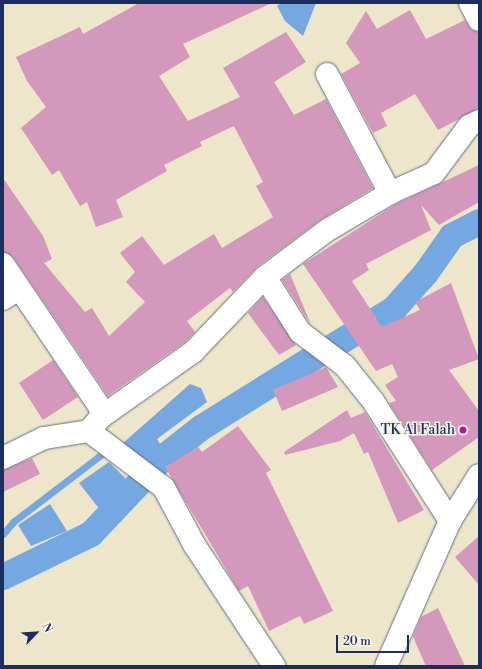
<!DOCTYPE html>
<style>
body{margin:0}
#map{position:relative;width:482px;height:669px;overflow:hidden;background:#ede6ca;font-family:"Libre Bodoni",serif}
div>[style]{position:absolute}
.water>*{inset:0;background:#75a7e0}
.stream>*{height:7px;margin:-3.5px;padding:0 3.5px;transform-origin:3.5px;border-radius:3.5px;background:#75a7e0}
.canal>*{height:26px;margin:-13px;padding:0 13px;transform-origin:13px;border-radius:13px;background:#75a7e0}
.building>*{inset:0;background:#d398bc}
.roads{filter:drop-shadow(0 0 1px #646f84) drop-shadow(0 0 1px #646f84)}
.minor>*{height:22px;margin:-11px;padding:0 11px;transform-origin:11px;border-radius:11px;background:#fff}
.dots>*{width:11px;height:11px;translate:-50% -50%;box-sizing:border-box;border:2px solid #f7f3e8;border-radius:50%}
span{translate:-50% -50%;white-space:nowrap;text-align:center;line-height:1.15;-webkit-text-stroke:3px #f7f3e8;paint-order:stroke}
.poi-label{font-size:14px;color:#1b2f5e}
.right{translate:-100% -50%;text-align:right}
.frame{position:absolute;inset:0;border:4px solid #1b2f5e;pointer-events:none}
.north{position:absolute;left:16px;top:613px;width:40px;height:40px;-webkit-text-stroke:3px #f7f3e8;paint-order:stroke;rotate:65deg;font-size:11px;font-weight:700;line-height:16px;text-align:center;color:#1b2f5e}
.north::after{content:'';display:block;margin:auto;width:14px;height:18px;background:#1b2f5e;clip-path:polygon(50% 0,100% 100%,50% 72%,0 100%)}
.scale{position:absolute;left:336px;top:635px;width:73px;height:18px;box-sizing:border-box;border:2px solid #1b2f5e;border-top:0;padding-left:5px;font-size:12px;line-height:14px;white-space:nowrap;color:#1b2f5e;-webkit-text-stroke:3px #f7f3e8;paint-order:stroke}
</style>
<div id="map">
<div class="water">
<div style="clip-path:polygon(280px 3px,316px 3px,303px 36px,285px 21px,277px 6px)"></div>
<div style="clip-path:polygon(190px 384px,201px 388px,207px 402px,157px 439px,163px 449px,137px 472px,114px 451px)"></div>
<div style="clip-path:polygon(109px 462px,129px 482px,101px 511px,79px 483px)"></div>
<div style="clip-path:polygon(50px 504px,67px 531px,31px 546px,18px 525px)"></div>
</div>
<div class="stream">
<div style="left:3px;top:534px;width:16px;rotate:-50deg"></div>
<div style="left:13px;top:522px;width:112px;rotate:-37.4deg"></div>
</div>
<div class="canal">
<div style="left:332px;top:347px;width:73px;rotate:-31.5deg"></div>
<div style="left:394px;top:309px;width:48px;rotate:-48.4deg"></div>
<div style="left:426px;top:273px;width:45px;rotate:-54.9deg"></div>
<div style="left:452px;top:236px;width:30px;rotate:-27deg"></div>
<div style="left:3px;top:577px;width:98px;rotate:-26deg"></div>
<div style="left:91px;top:534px;width:106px;rotate:-46.5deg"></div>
<div style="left:164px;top:457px;width:47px;rotate:-38.1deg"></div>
<div style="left:201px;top:428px;width:138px;rotate:-32deg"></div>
</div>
<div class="building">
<div style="clip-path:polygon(139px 3px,272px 3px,183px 44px,190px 57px,159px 76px,188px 121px,240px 97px,223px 68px,286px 32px,306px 62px,274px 82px,294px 115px,326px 99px,373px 188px,319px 221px,257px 267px,233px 292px,230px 288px,187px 321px,195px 332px,185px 342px,108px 396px,13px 257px,3px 252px,3px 178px,43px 236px,52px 259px,44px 263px,85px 312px,92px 308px,109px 336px,145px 302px,126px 282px,135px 272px,120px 253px,142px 236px,164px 265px,214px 234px,222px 248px,273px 217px,256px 186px,263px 182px,234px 126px,200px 142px,202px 146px,164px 165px,167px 171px,116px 200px,123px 217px,96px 227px,87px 202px,80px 206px,59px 170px,52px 175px,21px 128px,46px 107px,27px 81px,16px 57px,80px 27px,83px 34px)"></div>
<div style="clip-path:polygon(410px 10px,426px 39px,465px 20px,472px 30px,479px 32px,479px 109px,438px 130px,415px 94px,381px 113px,387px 126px,373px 133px,341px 74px,360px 63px,346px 43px,366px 11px,377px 29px)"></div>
<div style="clip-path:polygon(479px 165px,479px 202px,439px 225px,421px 205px,431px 230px,366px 264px,369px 270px,352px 281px,382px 327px,420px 310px,415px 302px,451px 283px,479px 359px,449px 370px,479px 411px,479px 437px,432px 470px,389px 403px,396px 401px,385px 385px,398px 377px,392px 364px,376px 371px,303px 264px,396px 204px)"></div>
<div style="clip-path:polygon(290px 274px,311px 325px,282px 280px)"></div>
<div style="clip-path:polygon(263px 297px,296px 345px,279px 355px,248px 313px)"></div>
<div style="clip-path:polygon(53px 360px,78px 397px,43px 420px,19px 383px)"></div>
<div style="clip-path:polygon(326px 367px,338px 387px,282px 411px,273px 390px)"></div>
<div style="clip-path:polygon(347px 410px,351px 418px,365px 412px,424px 510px,398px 523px,368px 452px,364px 454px,354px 433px,340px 441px,285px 455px,284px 452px)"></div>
<div style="clip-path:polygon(238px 426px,271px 470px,266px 473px,333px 611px,304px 624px,300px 616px,269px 631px,248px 586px,239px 591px,165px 467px,198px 447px,202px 452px)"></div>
<div style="clip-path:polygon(32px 458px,40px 474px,3px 492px,3px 470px)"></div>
<div style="clip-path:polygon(479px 536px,479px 585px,455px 557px)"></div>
<div style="clip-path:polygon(438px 608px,465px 666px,426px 666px,413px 637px,421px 617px)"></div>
</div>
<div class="roads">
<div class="minor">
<div style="left:470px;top:3px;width:19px;rotate:62deg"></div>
<div style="left:327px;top:74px;width:135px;rotate:62.1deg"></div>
<div style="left:3px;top:264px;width:173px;rotate:55.9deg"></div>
<div style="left:100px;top:407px;width:10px;rotate:84deg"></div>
<div style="left:101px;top:417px;width:18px;rotate:131deg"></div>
<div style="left:89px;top:431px;width:46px;rotate:171.2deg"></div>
<div style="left:44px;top:438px;width:46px;rotate:154deg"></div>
<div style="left:265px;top:277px;width:65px;rotate:57.5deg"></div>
<div style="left:300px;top:332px;width:56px;rotate:37.1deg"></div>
<div style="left:345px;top:366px;width:45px;rotate:51.3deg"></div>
<div style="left:373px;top:401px;width:143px;rotate:57.3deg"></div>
<div style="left:3px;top:299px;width:19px;rotate:-32deg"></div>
<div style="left:101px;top:417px;width:113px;rotate:-35.2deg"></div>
<div style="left:193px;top:352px;width:104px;rotate:-46.2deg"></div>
<div style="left:265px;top:277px;width:76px;rotate:-37deg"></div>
<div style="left:326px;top:231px;width:74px;rotate:-30.7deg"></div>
<div style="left:390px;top:193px;width:48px;rotate:-24.4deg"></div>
<div style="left:434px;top:173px;width:59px;rotate:-53.3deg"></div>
<div style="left:469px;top:126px;width:11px;rotate:-27deg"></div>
<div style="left:89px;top:431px;width:94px;rotate:37.2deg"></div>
<div style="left:164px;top:488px;width:66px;rotate:61.9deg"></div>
<div style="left:195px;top:546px;width:144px;rotate:56.6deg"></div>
<div style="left:386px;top:666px;width:158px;rotate:-66.2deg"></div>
<div style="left:450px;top:521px;width:54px;rotate:-57.8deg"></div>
</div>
</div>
<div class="dots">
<div style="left:463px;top:430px;background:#b5179e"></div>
</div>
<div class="poi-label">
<span class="right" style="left:455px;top:430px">TK Al Falah</span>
</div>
<div class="frame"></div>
<div class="north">N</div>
<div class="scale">20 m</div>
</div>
